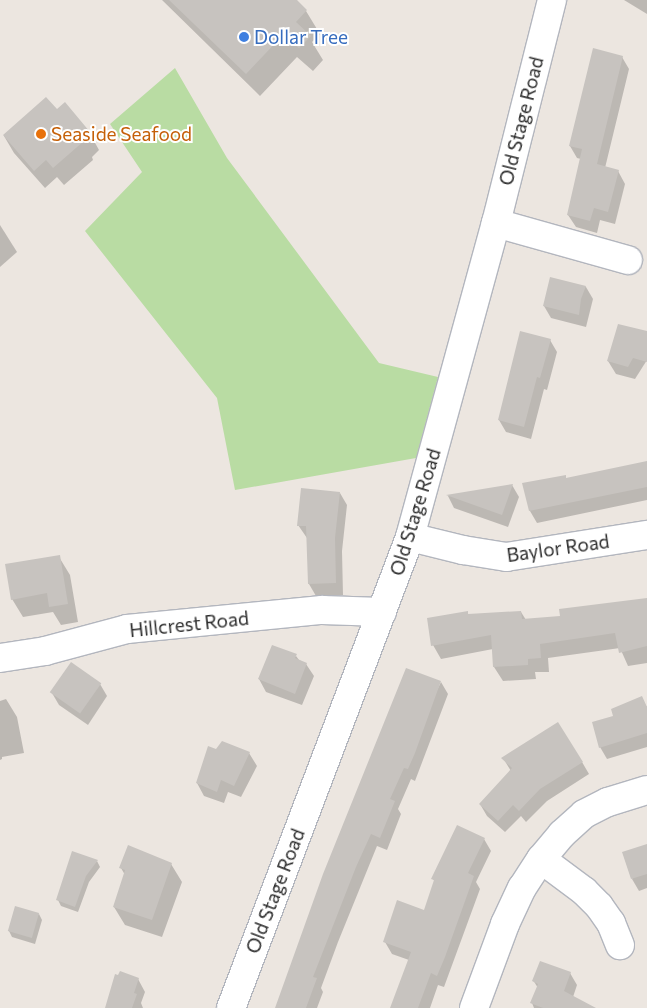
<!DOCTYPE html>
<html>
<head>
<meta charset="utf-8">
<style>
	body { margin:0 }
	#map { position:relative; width:647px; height:1008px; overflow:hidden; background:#ece6e0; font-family:Commissioner,sans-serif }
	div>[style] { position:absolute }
	.green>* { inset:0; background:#b9dca3 }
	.shadow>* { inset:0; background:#0003 }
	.building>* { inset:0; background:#c7c3bf; transform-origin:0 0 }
	.roads { filter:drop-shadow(1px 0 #b3b6be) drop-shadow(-1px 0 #b3b6be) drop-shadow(0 1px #b3b6be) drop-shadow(0 -1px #b3b6be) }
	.minor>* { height:28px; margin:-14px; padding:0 14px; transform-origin:14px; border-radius:14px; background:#fff }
	.dots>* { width:14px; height:14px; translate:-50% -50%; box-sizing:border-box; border:2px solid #fff; border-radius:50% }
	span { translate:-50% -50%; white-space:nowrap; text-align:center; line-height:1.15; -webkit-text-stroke:4px #fff; paint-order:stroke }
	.shop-label { font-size:19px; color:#366cbe }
	.left { translate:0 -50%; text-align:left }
	.street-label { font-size:19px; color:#2c2c2c }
	.food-label { font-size:19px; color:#c56008 }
</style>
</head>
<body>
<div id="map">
	<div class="green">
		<div style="clip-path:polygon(175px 68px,227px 158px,379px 363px,438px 377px,416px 458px,235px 490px,217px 398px,85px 231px,142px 172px,110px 124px)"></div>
	</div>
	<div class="shadow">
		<div style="clip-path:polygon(162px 0,295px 0,306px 11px,320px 34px,312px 42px,323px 60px,313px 71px,297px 57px,260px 96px)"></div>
		<div style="clip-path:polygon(624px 0,647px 0,647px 14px)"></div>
		<div style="clip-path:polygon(622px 57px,629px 69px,605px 168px,618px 171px,625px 184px,615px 224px,600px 220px,597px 233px,576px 227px,568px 215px,581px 159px,577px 158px,570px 146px)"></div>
		<div style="clip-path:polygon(89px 132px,99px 150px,92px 157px,93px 160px,64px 185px,57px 177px,45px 188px,14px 153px,4px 136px)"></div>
		<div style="clip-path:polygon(0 225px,17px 252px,0 267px)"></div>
		<div style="clip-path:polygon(551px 279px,586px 287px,593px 299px,586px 327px,551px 318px,544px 306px)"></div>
		<div style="clip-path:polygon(647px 333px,647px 360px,635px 379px,616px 374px,608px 361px)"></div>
		<div style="clip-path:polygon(550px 340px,557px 352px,547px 390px,544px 389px,531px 439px,506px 432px,499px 420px)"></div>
		<div style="clip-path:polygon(647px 462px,647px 500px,537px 523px,530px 511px,523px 484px,566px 479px)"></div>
		<div style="clip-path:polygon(512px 485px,519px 497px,508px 527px,454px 508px,448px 496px)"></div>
		<div style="clip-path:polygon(340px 493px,347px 505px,342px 551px,343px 595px,316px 596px,309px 584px,307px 538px,298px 525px)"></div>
		<div style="clip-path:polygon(59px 557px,70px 575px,78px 622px,61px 625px,53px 612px,23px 617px,12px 599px)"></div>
		<div style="clip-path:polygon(647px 599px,647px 663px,628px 666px,620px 648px,548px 658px,549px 672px,535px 672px,536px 679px,503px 681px,494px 667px,493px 649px,441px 659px,433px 645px,467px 612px,469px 615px,521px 612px,526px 620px,561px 617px)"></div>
		<div style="clip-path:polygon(296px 656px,299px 660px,306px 664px,314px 676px,302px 705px,266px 692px,259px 679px)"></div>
		<div style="clip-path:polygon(441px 682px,448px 694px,415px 781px,411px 779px,398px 809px,401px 814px,387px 850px,377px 846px,338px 942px,321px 988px,323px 992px,317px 1008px,279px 1008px)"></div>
		<div style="clip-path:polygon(100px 684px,107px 696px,88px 725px,59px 705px,52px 693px)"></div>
		<div style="clip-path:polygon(6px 699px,17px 717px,24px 753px,2px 757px,2px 759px,0 760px,0 701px)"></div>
		<div style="clip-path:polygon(647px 706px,647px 747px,607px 759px,600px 747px)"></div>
		<div style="clip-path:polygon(217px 751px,249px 753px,257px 766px,241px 797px,228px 792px,224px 803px,204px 796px,197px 783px)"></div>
		<div style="clip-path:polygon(503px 758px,582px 762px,589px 774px,547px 801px,526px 822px,521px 816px,505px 832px,487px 816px,480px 804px,511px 771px)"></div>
		<div style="clip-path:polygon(484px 839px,491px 851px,476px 882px,480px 889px,444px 987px,438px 985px,430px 1008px,391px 1008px,409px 960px,392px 954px,385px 942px,425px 911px,435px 882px,433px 879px)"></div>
		<div style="clip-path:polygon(647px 845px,647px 888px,639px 891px,632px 879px)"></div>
		<div style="clip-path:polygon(97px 861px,100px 867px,89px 882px,78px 912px,61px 906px,58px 900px)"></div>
		<div style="clip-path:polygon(171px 864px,182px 882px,162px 937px,125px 925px,114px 907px,125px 875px,121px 868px)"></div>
		<div style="clip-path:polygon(39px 914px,42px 920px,35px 944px,12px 937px,9px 931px)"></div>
		<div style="clip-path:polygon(570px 973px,577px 985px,573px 997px,594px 1008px,534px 1008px,532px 1003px,538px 988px,533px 980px)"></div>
		<div style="clip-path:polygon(138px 979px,145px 992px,141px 1003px,143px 1008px,107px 1008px)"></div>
	</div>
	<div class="building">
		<div style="clip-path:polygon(169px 0,297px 0,307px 10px,296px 22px,311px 36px,299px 48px,283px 35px,246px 74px)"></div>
		<div style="clip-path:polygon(593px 48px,623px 56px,597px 164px,619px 170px,608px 212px,594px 208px,590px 221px,567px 215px,582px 149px,569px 146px)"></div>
		<div style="clip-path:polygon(46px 97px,57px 109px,65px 102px,90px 132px,82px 139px,84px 141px,53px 168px,46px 160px,34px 171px,3px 135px)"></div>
		<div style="clip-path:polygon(550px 277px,586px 286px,581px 299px,579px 315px,543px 306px)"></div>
		<div style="clip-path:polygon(618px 324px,647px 331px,647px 362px,633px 358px,628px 367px,607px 361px)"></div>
		<div style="clip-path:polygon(520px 331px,551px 339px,540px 378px,537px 377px,524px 427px,498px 420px)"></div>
		<div style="clip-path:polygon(647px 461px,647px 487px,529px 511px,522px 483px,566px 475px,566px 478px)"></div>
		<div style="clip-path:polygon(513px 484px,502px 515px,446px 495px)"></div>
		<div style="clip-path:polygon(301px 488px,340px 492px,335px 538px,336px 583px,308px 584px,306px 526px,297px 526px)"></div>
		<div style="clip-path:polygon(60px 555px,68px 604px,49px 607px,47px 593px,11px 600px,5px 564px)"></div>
		<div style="clip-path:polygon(647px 598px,647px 646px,619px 653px,615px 633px,540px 644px,541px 658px,528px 659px,528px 665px,493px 667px,491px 635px,431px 646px,427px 618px,468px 611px,468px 614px,521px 611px,522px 619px,560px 616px,559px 609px)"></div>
		<div style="clip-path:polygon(272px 645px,297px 654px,295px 658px,307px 663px,295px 694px,258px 679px)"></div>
		<div style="left:71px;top:662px;width:37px;height:37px;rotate:35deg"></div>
		<div style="clip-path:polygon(406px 668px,441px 681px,415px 753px,408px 769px,404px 768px,390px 799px,395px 801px,380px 838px,371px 834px,356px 867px,313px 977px,317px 978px,306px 1008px,275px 1008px,323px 874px)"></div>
		<div style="clip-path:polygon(642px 696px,647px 707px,647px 733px,599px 748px,592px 722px,613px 716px,611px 709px)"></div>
		<div style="clip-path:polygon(558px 722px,583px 762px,540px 789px,519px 811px,513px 805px,498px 821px,479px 804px,512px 768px,501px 758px)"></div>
		<div style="clip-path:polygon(222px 741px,250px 752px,234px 786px,221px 780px,217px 792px,196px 783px,208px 746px,216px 749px)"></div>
		<div style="clip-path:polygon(457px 825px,485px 838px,468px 873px,474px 876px,445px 957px,437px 976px,431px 973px,418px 1008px,390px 1008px,411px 952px,383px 942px,397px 900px,424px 910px,434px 880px,431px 879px)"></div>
		<div style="clip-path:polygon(647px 844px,647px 874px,631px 879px,622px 852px)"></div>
		<div style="clip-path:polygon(128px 845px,172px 863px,152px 920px,113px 907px,125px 870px,119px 868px)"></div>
		<div style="clip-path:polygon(72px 851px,98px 860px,86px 876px,75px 907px,56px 900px)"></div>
		<div style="left:15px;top:906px;width:25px;height:26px;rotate:16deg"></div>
		<div style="clip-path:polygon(540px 961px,571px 972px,564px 991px,596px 1008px,543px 1008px,530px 1003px,538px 984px,532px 981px)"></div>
		<div style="clip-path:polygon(120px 971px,139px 978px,134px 993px,137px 994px,132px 1008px,105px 1008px,115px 974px,118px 975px)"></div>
	</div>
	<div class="roads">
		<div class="minor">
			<div style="left:496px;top:223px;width:137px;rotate:15.7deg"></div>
			<div style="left:410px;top:537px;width:55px;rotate:13.8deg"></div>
			<div style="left:463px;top:550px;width:44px;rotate:9.2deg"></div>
			<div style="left:506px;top:557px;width:143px;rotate:-8.9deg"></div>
			<div style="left:0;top:658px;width:46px;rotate:-8.8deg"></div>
			<div style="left:45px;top:651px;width:85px;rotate:-15deg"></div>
			<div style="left:127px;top:629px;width:196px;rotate:-5.6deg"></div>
			<div style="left:322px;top:610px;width:60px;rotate:1.9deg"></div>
			<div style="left:541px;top:859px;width:54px;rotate:36.7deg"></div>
			<div style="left:584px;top:891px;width:21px;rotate:45deg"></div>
			<div style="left:599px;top:906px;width:21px;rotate:55deg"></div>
			<div style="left:611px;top:923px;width:24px;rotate:68deg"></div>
			<div style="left:231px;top:1008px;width:504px;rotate:-69.19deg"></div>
			<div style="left:410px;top:537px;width:326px;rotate:-74.7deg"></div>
			<div style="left:496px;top:223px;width:230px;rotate:-75.9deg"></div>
			<div style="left:474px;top:1008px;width:90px;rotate:-69.7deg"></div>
			<div style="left:505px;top:924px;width:40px;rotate:-65deg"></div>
			<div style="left:522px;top:888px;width:35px;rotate:-57deg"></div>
			<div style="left:541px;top:859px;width:33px;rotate:-50deg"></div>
			<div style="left:562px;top:834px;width:30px;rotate:-42deg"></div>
			<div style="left:584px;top:814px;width:27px;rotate:-27deg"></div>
			<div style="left:608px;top:802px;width:41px;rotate:-17.1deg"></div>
		</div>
	</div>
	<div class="dots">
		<div style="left:244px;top:37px;background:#3f7fe0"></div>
		<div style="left:41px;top:134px;background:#e8710a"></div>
	</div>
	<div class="shop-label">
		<span class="left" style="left:254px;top:37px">Dollar Tree</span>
	</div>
	<div class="street-label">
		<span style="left:521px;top:121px;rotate:-76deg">Old Stage Road</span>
		<span style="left:415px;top:512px;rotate:-73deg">Old Stage Road</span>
		<span style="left:558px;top:548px;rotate:-8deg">Baylor Road</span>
		<span style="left:189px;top:624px;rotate:-6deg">Hillcrest Road</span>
		<span style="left:275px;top:891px;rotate:-69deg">Old Stage Road</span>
	</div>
	<div class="food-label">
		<span class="left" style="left:51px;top:134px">Seaside Seafood</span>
	</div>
</div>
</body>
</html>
